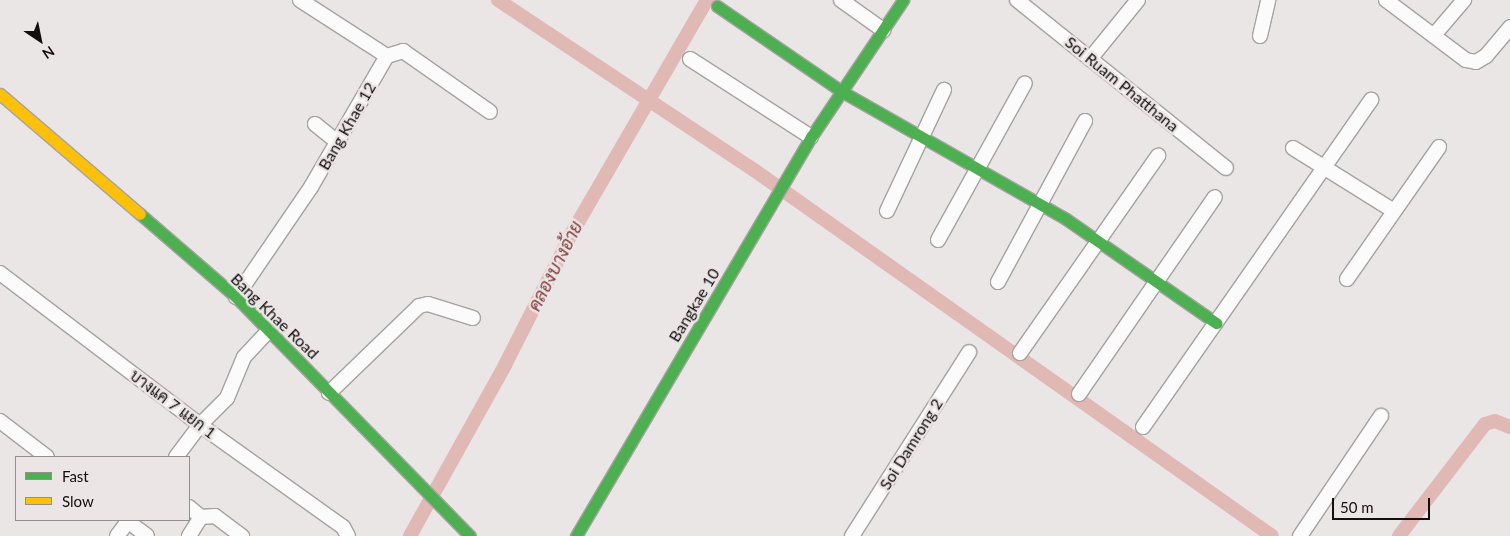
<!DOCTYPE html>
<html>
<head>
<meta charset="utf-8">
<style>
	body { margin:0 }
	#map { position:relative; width:1510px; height:536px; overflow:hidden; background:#ebe6e6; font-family:Lato,Sarabun,sans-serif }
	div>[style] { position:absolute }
	.canal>* { height:14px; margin:-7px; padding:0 7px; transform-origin:7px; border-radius:7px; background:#e0b8b4 }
	.roads { filter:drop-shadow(1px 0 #a5a2a1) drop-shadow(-1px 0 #a5a2a1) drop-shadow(0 1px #a5a2a1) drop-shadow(0 -1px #a5a2a1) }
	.street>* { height:14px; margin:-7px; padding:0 7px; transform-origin:7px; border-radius:7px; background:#fcfbfb }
	.fast>* { height:11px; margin:-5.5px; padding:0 5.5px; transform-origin:5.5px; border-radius:5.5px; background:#4caf50 }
	.slow>* { height:11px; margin:-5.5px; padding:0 5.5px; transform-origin:5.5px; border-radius:5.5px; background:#ffc107 }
	span { translate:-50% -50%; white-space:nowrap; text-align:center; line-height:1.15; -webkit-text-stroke:5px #ece5e5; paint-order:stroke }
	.street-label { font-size:16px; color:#110f0f }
	.water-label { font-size:18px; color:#803a37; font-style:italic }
	.legend { position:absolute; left:15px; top:456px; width:175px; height:65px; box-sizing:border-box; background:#ece5e5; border:1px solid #948f8f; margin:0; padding:6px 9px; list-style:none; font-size:15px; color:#110f0f }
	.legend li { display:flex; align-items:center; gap:10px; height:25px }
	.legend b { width:25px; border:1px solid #948f8f }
	.north { position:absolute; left:15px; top:15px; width:50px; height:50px; -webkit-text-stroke:4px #ece5e5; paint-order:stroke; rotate:146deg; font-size:14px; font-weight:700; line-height:20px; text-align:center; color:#110f0f }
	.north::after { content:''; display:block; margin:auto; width:18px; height:22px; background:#110f0f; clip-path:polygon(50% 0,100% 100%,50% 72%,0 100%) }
	.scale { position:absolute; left:1332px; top:498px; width:98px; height:22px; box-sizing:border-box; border:2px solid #110f0f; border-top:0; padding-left:6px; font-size:15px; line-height:18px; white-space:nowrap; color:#110f0f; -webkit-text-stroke:4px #ece5e5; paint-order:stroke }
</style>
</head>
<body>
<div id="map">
	<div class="canal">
		<div style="left:498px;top:0;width:307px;rotate:33.6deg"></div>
		<div style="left:754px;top:170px;width:634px;rotate:35.24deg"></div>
		<div style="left:410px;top:536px;width:196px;rotate:-60.9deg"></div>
		<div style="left:505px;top:365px;width:150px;rotate:-63.1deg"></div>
		<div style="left:573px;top:231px;width:267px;rotate:-59.9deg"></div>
		<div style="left:1399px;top:536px;width:141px;rotate:-52.5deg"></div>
		<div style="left:1485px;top:424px;width:10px;rotate:-17deg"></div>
		<div style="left:1495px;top:421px;width:16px;rotate:22deg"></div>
	</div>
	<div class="roads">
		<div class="street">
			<div style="left:300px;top:0;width:103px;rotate:32.8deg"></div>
			<div style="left:841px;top:0;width:52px;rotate:35.5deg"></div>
			<div style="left:1017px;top:0;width:268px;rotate:38.8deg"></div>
			<div style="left:1386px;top:0;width:100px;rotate:36.9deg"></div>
			<div style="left:1466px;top:60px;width:10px;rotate:11deg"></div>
			<div style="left:1476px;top:62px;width:12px;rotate:-31deg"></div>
			<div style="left:1486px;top:56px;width:38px;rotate:-50deg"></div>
			<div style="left:1435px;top:34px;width:45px;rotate:-49.5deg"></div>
			<div style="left:1260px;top:36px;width:37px;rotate:-77deg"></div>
			<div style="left:690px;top:59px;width:144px;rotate:32.8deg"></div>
			<div style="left:1090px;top:59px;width:76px;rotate:-50.9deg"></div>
			<div style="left:315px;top:124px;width:28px;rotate:39deg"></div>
			<div style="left:1293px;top:148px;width:119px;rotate:32deg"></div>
			<div style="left:887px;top:211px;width:134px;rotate:-64.8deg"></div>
			<div style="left:938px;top:240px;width:179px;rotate:-61deg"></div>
			<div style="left:0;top:273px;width:251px;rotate:37.2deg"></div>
			<div style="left:200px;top:425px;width:176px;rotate:35.5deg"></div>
			<div style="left:343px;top:527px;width:10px;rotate:61deg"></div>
			<div style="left:1347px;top:279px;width:161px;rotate:-55.1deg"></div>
			<div style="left:998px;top:282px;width:183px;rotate:-61.6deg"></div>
			<div style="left:236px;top:297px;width:133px;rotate:-55.7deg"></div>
			<div style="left:311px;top:187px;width:151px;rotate:-59.9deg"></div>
			<div style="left:387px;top:56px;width:17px;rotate:-17deg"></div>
			<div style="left:403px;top:51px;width:106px;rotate:35deg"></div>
			<div style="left:1020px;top:353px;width:241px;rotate:-55deg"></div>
			<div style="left:329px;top:393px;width:125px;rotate:-44deg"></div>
			<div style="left:419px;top:306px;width:9px;rotate:-13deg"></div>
			<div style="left:428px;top:304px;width:47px;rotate:17.3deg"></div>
			<div style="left:1079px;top:394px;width:239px;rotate:-55.4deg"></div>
			<div style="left:0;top:421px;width:59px;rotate:37.5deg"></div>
			<div style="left:1143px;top:427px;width:399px;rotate:-55.1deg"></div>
			<div style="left:176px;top:457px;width:40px;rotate:-53deg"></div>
			<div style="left:200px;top:425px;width:38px;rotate:-45deg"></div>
			<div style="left:227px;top:398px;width:44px;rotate:-67.5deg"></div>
			<div style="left:244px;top:357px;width:35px;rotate:-47deg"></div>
			<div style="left:189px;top:507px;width:16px;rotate:40deg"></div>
			<div style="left:201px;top:517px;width:14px;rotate:-4deg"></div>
			<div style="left:215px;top:516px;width:34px;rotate:37deg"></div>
			<div style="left:126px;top:520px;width:26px;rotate:37deg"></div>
			<div style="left:117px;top:536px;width:20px;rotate:-53deg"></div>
			<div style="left:189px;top:536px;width:22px;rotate:-58deg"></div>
			<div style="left:852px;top:536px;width:218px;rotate:-57.5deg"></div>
			<div style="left:1300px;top:536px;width:145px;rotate:-56deg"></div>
		</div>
		<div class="fast">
			<div style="left:717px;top:6px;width:150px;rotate:34.4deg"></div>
			<div style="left:841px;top:91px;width:259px;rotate:29.6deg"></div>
			<div style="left:1066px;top:219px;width:183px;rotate:34.7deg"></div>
			<div style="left:140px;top:214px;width:127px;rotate:40.8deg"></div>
			<div style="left:236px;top:297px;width:334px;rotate:45.6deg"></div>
			<div style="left:576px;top:536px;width:463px;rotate:-59.5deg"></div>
			<div style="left:811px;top:137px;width:165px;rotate:-56.1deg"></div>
		</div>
		<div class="slow">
			<div style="left:0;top:94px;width:184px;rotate:40.6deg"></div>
		</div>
	</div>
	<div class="street-label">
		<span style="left:1122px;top:84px;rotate:39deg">Soi Ruam Phatthana</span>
		<span style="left:347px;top:126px;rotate:-60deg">Bang Khae 12</span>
		<span style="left:694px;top:305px;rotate:-59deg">Bangkae 10</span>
		<span style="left:275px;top:316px;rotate:44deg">Bang Khae Road</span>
		<span style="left:173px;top:404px;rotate:37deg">บางแค 7 แยก 1</span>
		<span style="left:911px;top:444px;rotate:-58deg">Soi Damrong 2</span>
	</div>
	<div class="water-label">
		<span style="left:555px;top:266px;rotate:-63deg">คลองบางอ้าย</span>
	</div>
	<ul class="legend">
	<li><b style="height:6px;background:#4caf50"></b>Fast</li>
	<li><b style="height:6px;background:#ffc107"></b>Slow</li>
	</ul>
	<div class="north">N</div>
	<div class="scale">50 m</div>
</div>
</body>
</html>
